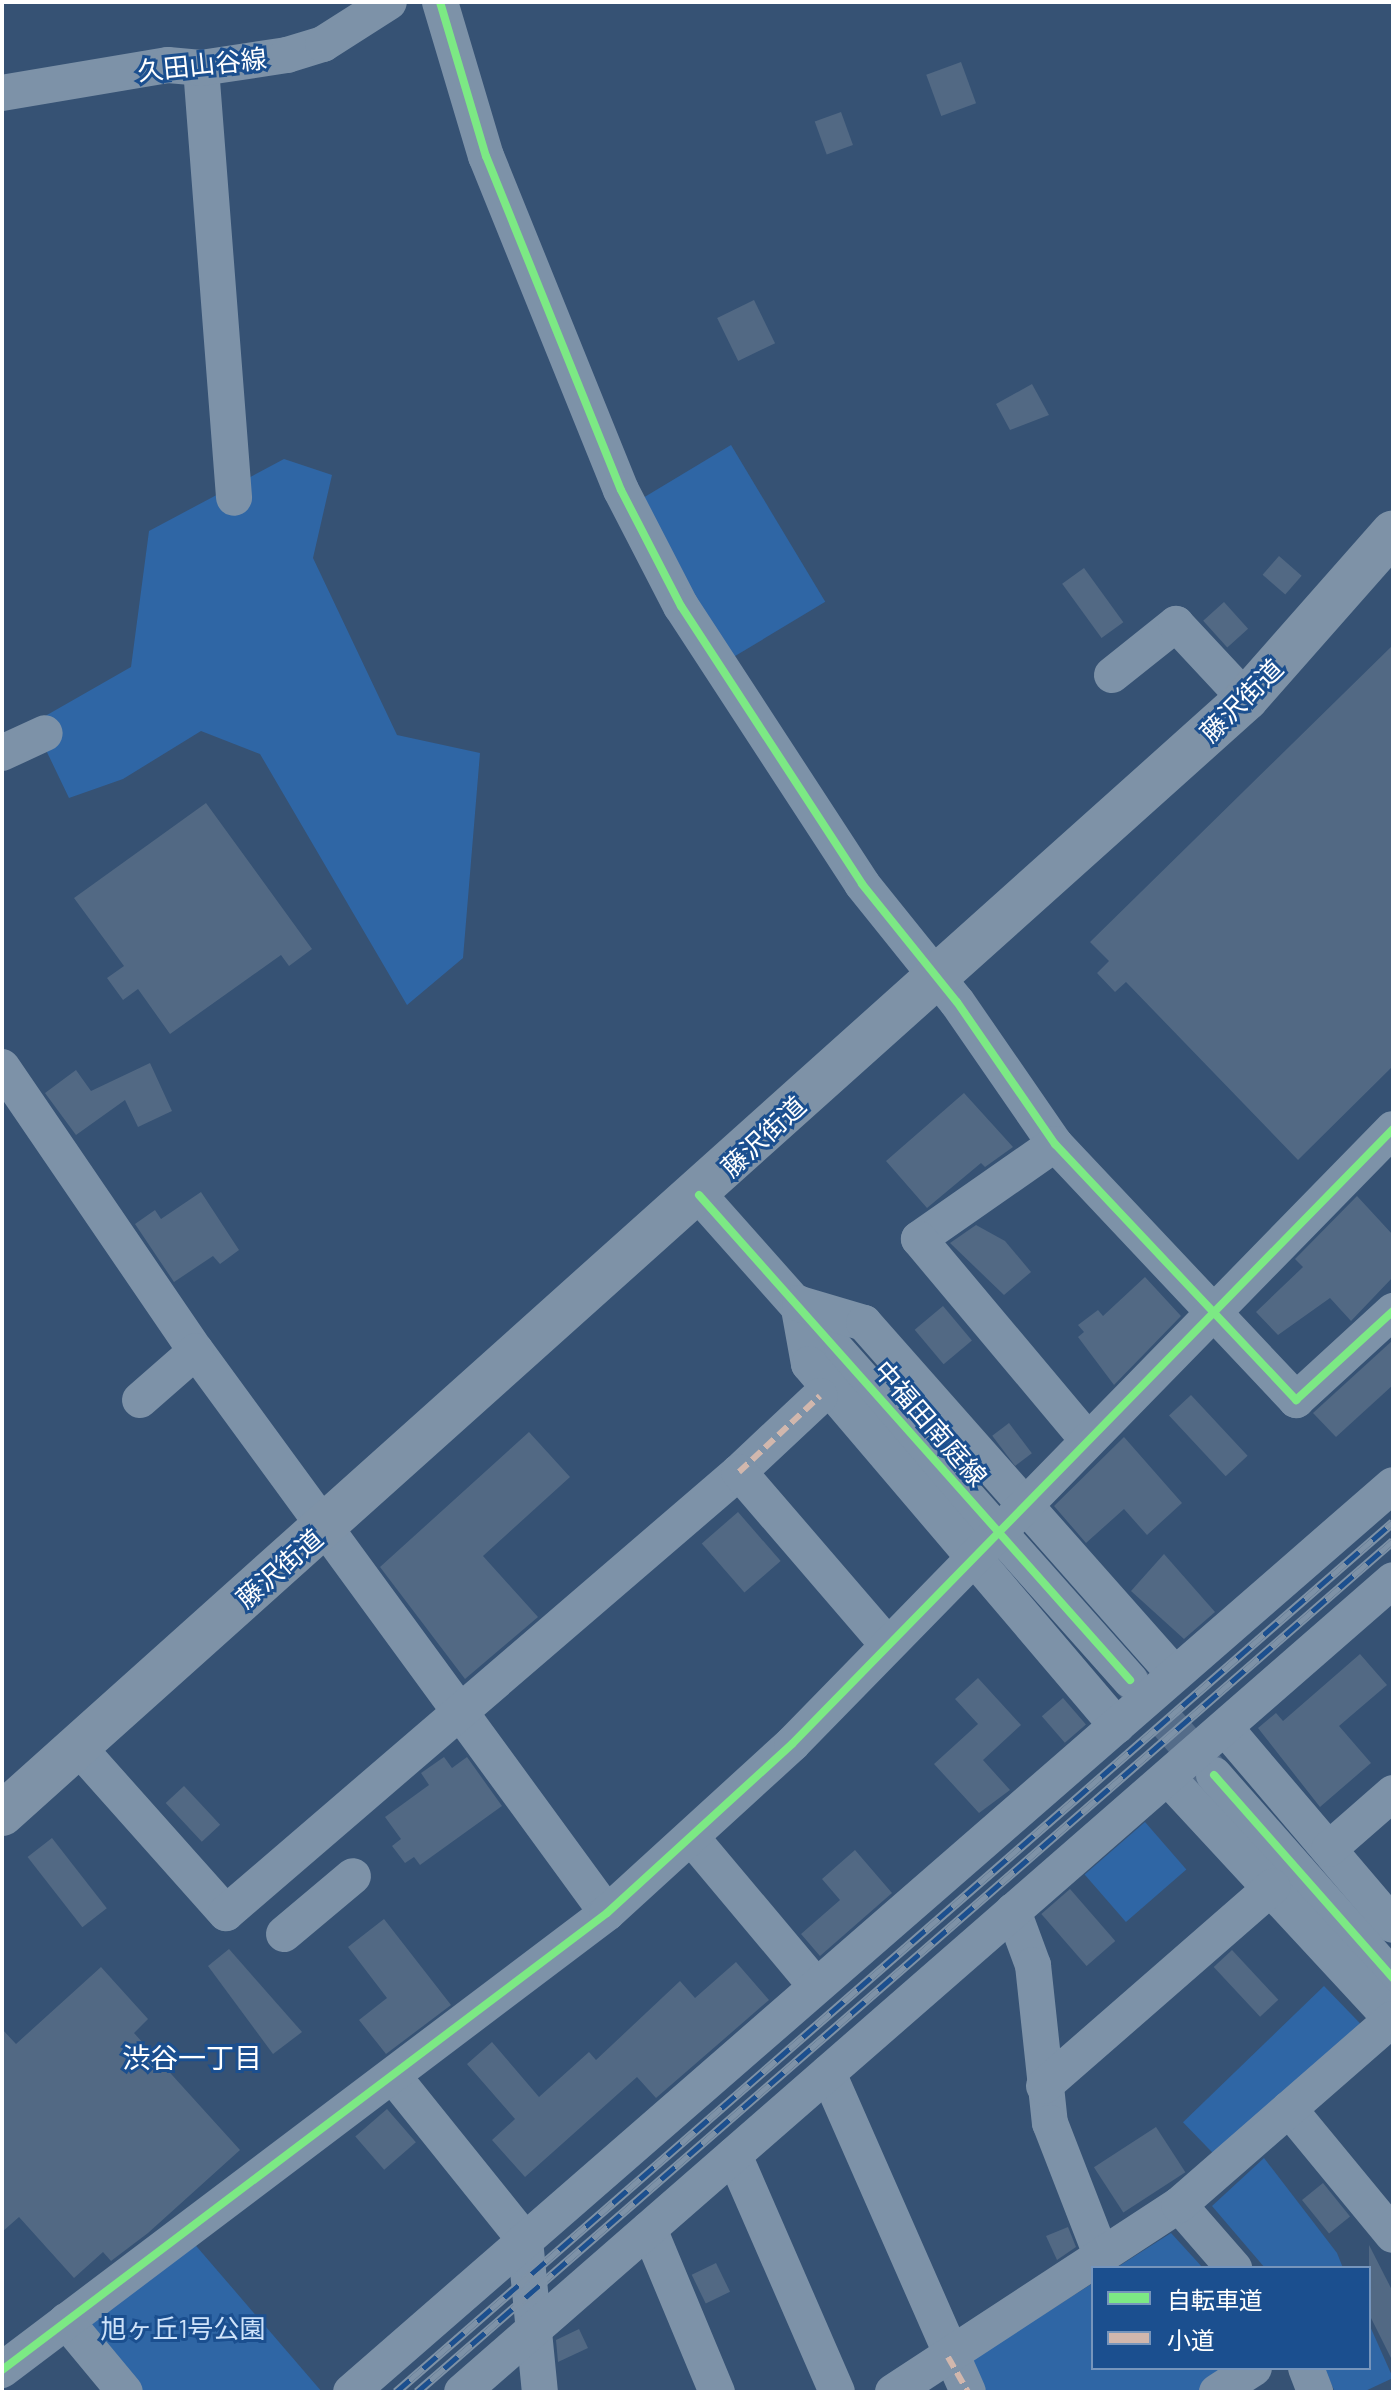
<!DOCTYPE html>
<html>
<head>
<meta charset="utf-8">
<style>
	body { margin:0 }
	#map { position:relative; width:1395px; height:2394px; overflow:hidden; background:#365274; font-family:Barlow,"Noto Sans JP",sans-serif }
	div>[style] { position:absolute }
	.green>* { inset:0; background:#2f66a5; transform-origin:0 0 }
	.building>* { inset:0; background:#526984; transform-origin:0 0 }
	.minor-tunnel>* { height:36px; margin-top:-18px; transform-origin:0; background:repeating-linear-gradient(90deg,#546c89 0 36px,transparent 0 54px) }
	.minor>* { height:36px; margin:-18px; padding:0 18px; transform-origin:18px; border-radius:18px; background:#7d92a8 }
	.highway>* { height:44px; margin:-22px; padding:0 22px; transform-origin:22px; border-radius:22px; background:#7e92a7 }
	.rail>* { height:9px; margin-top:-4.5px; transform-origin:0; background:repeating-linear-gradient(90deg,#1b4f8f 0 18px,#7e92a7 0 36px); box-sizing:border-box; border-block:2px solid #7e92a7 }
	.quiet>* { height:6px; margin-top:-3px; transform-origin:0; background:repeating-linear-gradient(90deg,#d1b7ad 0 12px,transparent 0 18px) }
	.cycleway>* { height:8px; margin:-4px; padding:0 4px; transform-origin:4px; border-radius:4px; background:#7ce984 }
	span { translate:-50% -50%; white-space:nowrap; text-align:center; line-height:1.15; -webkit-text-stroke:6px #1b4f8f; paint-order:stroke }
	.street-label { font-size:26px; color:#fff }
	.park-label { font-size:26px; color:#cfe3fa }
	.neighbourhood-label { font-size:28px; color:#fff }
	.frame { position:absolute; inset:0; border:4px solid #fff; pointer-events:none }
	.legend { position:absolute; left:1091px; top:2266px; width:280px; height:104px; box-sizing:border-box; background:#1b4f8f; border:2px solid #7695bc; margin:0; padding:10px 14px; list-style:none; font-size:24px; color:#fff }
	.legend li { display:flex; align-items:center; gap:16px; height:40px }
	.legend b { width:40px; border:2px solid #7695bc }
</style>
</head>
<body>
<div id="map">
	<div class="green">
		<div style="left:731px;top:445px;width:183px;height:111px;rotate:59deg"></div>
		<div style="clip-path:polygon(284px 459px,332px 475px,313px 558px,397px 735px,480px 753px,463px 958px,407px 1005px,260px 754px,201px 731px,123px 779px,69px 798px,33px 723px,131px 667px,149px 531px)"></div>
		<div style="left:1145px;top:1822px;width:63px;height:80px;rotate:49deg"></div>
		<div style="left:1324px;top:1986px;width:58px;height:196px;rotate:46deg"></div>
		<div style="clip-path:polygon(1264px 2158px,1337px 2253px,1343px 2268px,1265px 2268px,1212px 2206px)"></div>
		<div style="clip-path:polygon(1171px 2233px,1203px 2268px,1116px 2268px)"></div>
		<div style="clip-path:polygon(191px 2240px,322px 2392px,136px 2392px,87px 2320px)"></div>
		<div style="clip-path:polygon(1093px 2283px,1093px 2368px,1234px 2368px,1198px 2392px,983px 2392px,965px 2364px)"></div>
		<div style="clip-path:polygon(1369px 2324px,1393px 2378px,1363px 2392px,1335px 2392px,1324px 2368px,1369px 2368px)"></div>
	</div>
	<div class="building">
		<div style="left:961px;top:62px;width:44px;height:37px;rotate:70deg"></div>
		<div style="left:841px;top:112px;width:35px;height:28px;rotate:70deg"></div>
		<div style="left:754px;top:300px;width:48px;height:41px;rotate:64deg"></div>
		<div style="clip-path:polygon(1032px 384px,1049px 415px,1010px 430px,996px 404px)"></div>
		<div style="left:1279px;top:556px;width:30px;height:25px;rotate:41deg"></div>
		<div style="left:1084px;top:568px;width:67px;height:27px;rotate:54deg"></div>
		<div style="left:1224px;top:602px;width:36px;height:28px;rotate:48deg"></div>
		<div style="clip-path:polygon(1393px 645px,1393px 1066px,1298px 1160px,1126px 982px,1115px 992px,1097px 973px,1109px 961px,1090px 942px)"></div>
		<div style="clip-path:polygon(206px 803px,312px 949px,289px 966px,281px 955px,170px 1034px,138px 989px,123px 1000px,107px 978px,124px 966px,74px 898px)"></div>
		<div style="clip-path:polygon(150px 1063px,172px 1111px,138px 1127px,125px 1100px,76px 1135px,45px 1093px,76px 1070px,91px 1091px)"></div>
		<div style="clip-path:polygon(964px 1093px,1013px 1147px,985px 1167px,981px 1163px,927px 1208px,886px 1161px)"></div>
		<div style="clip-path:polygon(201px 1192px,239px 1250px,220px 1264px,213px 1256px,174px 1282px,135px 1224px,155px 1210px,161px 1219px)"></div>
		<div style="clip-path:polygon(1357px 1196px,1393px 1235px,1393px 1277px,1351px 1321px,1330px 1298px,1278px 1335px,1256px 1312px,1303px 1267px,1295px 1259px)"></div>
		<div style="clip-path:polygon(976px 1225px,1005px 1241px,1031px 1272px,1004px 1295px,950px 1243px)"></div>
		<div style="clip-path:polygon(1145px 1277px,1181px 1316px,1114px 1385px,1078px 1337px,1084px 1332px,1078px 1325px,1098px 1310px,1103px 1316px)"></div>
		<div style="left:943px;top:1306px;width:45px;height:37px;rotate:50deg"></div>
		<div style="clip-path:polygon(1393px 1340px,1393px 1385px,1336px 1437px,1313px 1413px)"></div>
		<div style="left:1191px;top:1395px;width:83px;height:30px;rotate:47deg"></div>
		<div style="left:1009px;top:1423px;width:38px;height:21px;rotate:53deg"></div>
		<div style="clip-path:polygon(529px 1432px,570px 1477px,483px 1556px,538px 1617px,465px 1679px,380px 1567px)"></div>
		<div style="clip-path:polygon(1124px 1437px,1182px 1503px,1147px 1535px,1124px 1509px,1086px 1543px,1054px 1506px)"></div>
		<div style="left:738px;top:1512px;width:65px;height:48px;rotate:49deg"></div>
		<div style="clip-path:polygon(1164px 1554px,1215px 1612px,1184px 1639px,1131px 1591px)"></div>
		<div style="clip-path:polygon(1360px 1654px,1387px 1685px,1339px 1726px,1371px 1763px,1320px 1807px,1258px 1728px,1276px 1713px,1283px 1721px)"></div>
		<div style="clip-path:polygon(978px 1678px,1021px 1725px,983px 1760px,1010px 1790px,979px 1813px,934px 1764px,978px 1724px,955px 1699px)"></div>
		<div style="left:1063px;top:1698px;width:35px;height:28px;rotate:49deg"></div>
		<div style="clip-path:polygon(444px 1757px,452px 1768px,467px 1757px,502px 1806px,420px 1865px,414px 1857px,405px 1863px,392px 1846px,401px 1839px,385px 1817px,429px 1785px,421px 1773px)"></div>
		<div style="left:184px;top:1786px;width:53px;height:25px;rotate:47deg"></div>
		<div style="left:52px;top:1838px;width:89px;height:31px;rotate:52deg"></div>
		<div style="clip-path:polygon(855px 1850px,892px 1893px,820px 1956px,801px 1934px,840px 1900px,822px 1879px)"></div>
		<div style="left:1070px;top:1889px;width:69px;height:38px;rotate:49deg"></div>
		<div style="clip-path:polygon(384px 1919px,451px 2005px,386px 2054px,359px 2020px,387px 1998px,348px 1947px)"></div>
		<div style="clip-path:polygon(229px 1949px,302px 2032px,273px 2054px,208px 1966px)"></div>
		<div style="left:1232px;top:1950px;width:68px;height:25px;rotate:47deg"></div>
		<div style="clip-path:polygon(736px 1962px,769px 2000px,656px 2098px,637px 2077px,525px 2177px,492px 2140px,515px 2119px,467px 2064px,492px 2042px,539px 2097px,589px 2052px,596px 2060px,680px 1981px,695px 1998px)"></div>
		<div style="clip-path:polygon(101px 1967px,148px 2019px,134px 2033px,240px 2150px,148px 2233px,111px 2261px,103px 2252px,74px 2278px,19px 2217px,2px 2232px,2px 2029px,16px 2044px)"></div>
		<div style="left:387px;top:2109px;width:44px;height:42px;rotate:49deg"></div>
		<div style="left:1156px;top:2127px;width:54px;height:74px;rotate:57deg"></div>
		<div style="left:1323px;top:2183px;width:43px;height:27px;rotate:51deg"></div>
		<div style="clip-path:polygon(1068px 2227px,1076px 2247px,1057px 2260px,1046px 2236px)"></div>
		<div style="clip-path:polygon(1369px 2245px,1393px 2292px,1393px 2362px,1369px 2314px)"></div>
		<div style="left:716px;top:2263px;width:32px;height:27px;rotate:64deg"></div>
		<div style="clip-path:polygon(579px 2329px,588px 2348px,558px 2362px,556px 2340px)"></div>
	</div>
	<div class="minor-tunnel">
		<div style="left:1130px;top:1680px;width:126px;rotate:48.9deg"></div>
	</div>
	<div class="minor">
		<div style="left:440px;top:2px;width:161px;rotate:73.4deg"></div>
		<div style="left:486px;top:156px;width:360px;rotate:68deg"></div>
		<div style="left:621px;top:490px;width:131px;rotate:62.7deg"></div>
		<div style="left:681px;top:606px;width:332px;rotate:56.9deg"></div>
		<div style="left:862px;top:884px;width:151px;rotate:51.2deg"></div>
		<div style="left:957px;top:1002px;width:173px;rotate:55.4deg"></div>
		<div style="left:1055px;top:1144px;width:352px;rotate:46.7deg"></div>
		<div style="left:1296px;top:1400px;width:132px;rotate:-42.5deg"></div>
		<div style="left:201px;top:68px;width:431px;rotate:85.6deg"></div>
		<div style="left:2px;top:93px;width:168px;rotate:-9.6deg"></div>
		<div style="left:168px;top:65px;width:33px;rotate:5deg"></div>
		<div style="left:201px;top:68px;width:87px;rotate:-8.6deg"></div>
		<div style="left:287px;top:55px;width:38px;rotate:-17deg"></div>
		<div style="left:323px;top:44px;width:78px;rotate:-32.5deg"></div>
		<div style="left:1112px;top:675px;width:82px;rotate:-38.6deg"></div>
		<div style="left:1176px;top:624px;width:103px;rotate:47deg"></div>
		<div style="left:2px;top:753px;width:47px;rotate:-24.9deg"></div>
		<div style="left:2px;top:1067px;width:344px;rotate:55.7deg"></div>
		<div style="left:196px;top:1351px;width:696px;rotate:53.82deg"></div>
		<div style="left:1055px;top:1144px;width:166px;rotate:145.1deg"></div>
		<div style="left:919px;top:1239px;width:258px;rotate:50deg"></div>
		<div style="left:699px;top:1195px;width:649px;rotate:48.37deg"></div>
		<div style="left:798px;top:1303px;width:62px;rotate:79.8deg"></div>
		<div style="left:809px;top:1364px;width:475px;rotate:49.6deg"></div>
		<div style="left:800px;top:1304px;width:67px;rotate:16.5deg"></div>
		<div style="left:864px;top:1323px;width:468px;rotate:48.5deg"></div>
		<div style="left:140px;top:1400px;width:74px;rotate:-41.2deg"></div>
		<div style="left:739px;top:1472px;width:111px;rotate:-43.2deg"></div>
		<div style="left:1226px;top:1729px;width:257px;rotate:49.6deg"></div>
		<div style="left:77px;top:1746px;width:224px;rotate:48.3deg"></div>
		<div style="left:226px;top:1913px;width:676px;rotate:-40.68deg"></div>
		<div style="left:739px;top:1472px;width:227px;rotate:49.3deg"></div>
		<div style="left:1214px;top:1775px;width:271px;rotate:48.6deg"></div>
		<div style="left:1169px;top:1779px;width:330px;rotate:47.2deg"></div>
		<div style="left:691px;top:1837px;width:193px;rotate:50deg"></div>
		<div style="left:1329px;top:1849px;width:85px;rotate:-41.2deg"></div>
		<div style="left:1013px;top:1911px;width:58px;rotate:69.7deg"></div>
		<div style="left:1033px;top:1965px;width:159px;rotate:83.9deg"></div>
		<div style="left:1050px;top:2123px;width:144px;rotate:68.8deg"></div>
		<div style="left:284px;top:1934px;width:90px;rotate:-40deg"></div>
		<div style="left:828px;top:2073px;width:348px;rotate:66.3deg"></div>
		<div style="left:393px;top:2076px;width:211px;rotate:51.2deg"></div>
		<div style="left:525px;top:2240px;width:153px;rotate:84.4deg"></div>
		<div style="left:1044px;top:2086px;width:303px;rotate:-41.1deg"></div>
		<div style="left:1289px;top:2109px;width:163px;rotate:50.5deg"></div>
		<div style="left:734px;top:2155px;width:258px;rotate:66.5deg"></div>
		<div style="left:1179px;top:2205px;width:84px;rotate:48.9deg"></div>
		<div style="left:649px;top:2229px;width:177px;rotate:67.4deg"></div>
		<div style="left:66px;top:2321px;width:92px;rotate:50.3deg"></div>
		<div style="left:1306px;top:2368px;width:26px;rotate:69deg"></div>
		<div style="left:2px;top:2370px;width:758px;rotate:-37.07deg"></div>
		<div style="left:607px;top:1913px;width:251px;rotate:-42.4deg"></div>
		<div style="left:792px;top:1744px;width:860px;rotate:-45.66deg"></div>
		<div style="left:351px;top:2392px;width:1381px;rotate:-41.04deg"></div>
		<div style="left:462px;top:2392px;width:1235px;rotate:-41.09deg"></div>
		<div style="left:893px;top:2392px;width:342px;rotate:-33.2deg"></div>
		<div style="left:1179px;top:2205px;width:283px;rotate:-41.1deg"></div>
		<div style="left:1217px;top:2392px;width:44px;rotate:-33deg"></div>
	</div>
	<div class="highway">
		<div style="left:2px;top:1814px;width:1671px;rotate:-41.87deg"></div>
		<div style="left:1246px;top:699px;width:222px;rotate:-48.6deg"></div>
	</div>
	<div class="rail">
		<div style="left:396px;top:2392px;width:1323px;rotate:-41.11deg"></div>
		<div style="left:417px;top:2392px;width:1295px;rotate:-41.09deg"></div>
	</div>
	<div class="quiet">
		<div style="left:739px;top:1472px;width:111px;rotate:-43.2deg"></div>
		<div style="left:948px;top:2357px;width:40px;rotate:60.3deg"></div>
	</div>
	<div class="cycleway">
		<div style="left:440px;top:2px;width:161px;rotate:73.4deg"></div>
		<div style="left:486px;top:156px;width:360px;rotate:68deg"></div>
		<div style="left:621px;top:490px;width:131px;rotate:62.7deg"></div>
		<div style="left:681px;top:606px;width:332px;rotate:56.9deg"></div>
		<div style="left:862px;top:884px;width:151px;rotate:51.2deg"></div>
		<div style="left:957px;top:1002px;width:173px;rotate:55.4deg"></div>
		<div style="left:1055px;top:1144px;width:352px;rotate:46.7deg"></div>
		<div style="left:1296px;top:1400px;width:132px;rotate:-42.5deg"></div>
		<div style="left:699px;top:1195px;width:649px;rotate:48.37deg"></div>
		<div style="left:1214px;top:1775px;width:271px;rotate:48.6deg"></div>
		<div style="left:2px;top:2370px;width:758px;rotate:-37.07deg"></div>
		<div style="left:607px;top:1913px;width:251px;rotate:-42.4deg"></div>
		<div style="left:792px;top:1744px;width:860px;rotate:-45.66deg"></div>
	</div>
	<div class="street-label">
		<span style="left:202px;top:64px;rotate:-6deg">久田山谷線</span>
		<span style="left:1241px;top:700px;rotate:-45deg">藤沢街道</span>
		<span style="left:763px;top:1136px;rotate:-43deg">藤沢街道</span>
		<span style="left:931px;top:1423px;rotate:49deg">中福田南庭線</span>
		<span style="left:279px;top:1568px;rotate:-41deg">藤沢街道</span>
	</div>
	<div class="park-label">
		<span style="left:183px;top:2328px">旭ヶ丘1号公園</span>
	</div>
	<div class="neighbourhood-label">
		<span style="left:192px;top:2057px">渋谷一丁目</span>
	</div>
	<div class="frame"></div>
	<ul class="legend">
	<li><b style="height:10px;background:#7ce984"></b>自転車道</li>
	<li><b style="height:10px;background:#d1b7ad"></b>小道</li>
	</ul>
</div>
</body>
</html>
